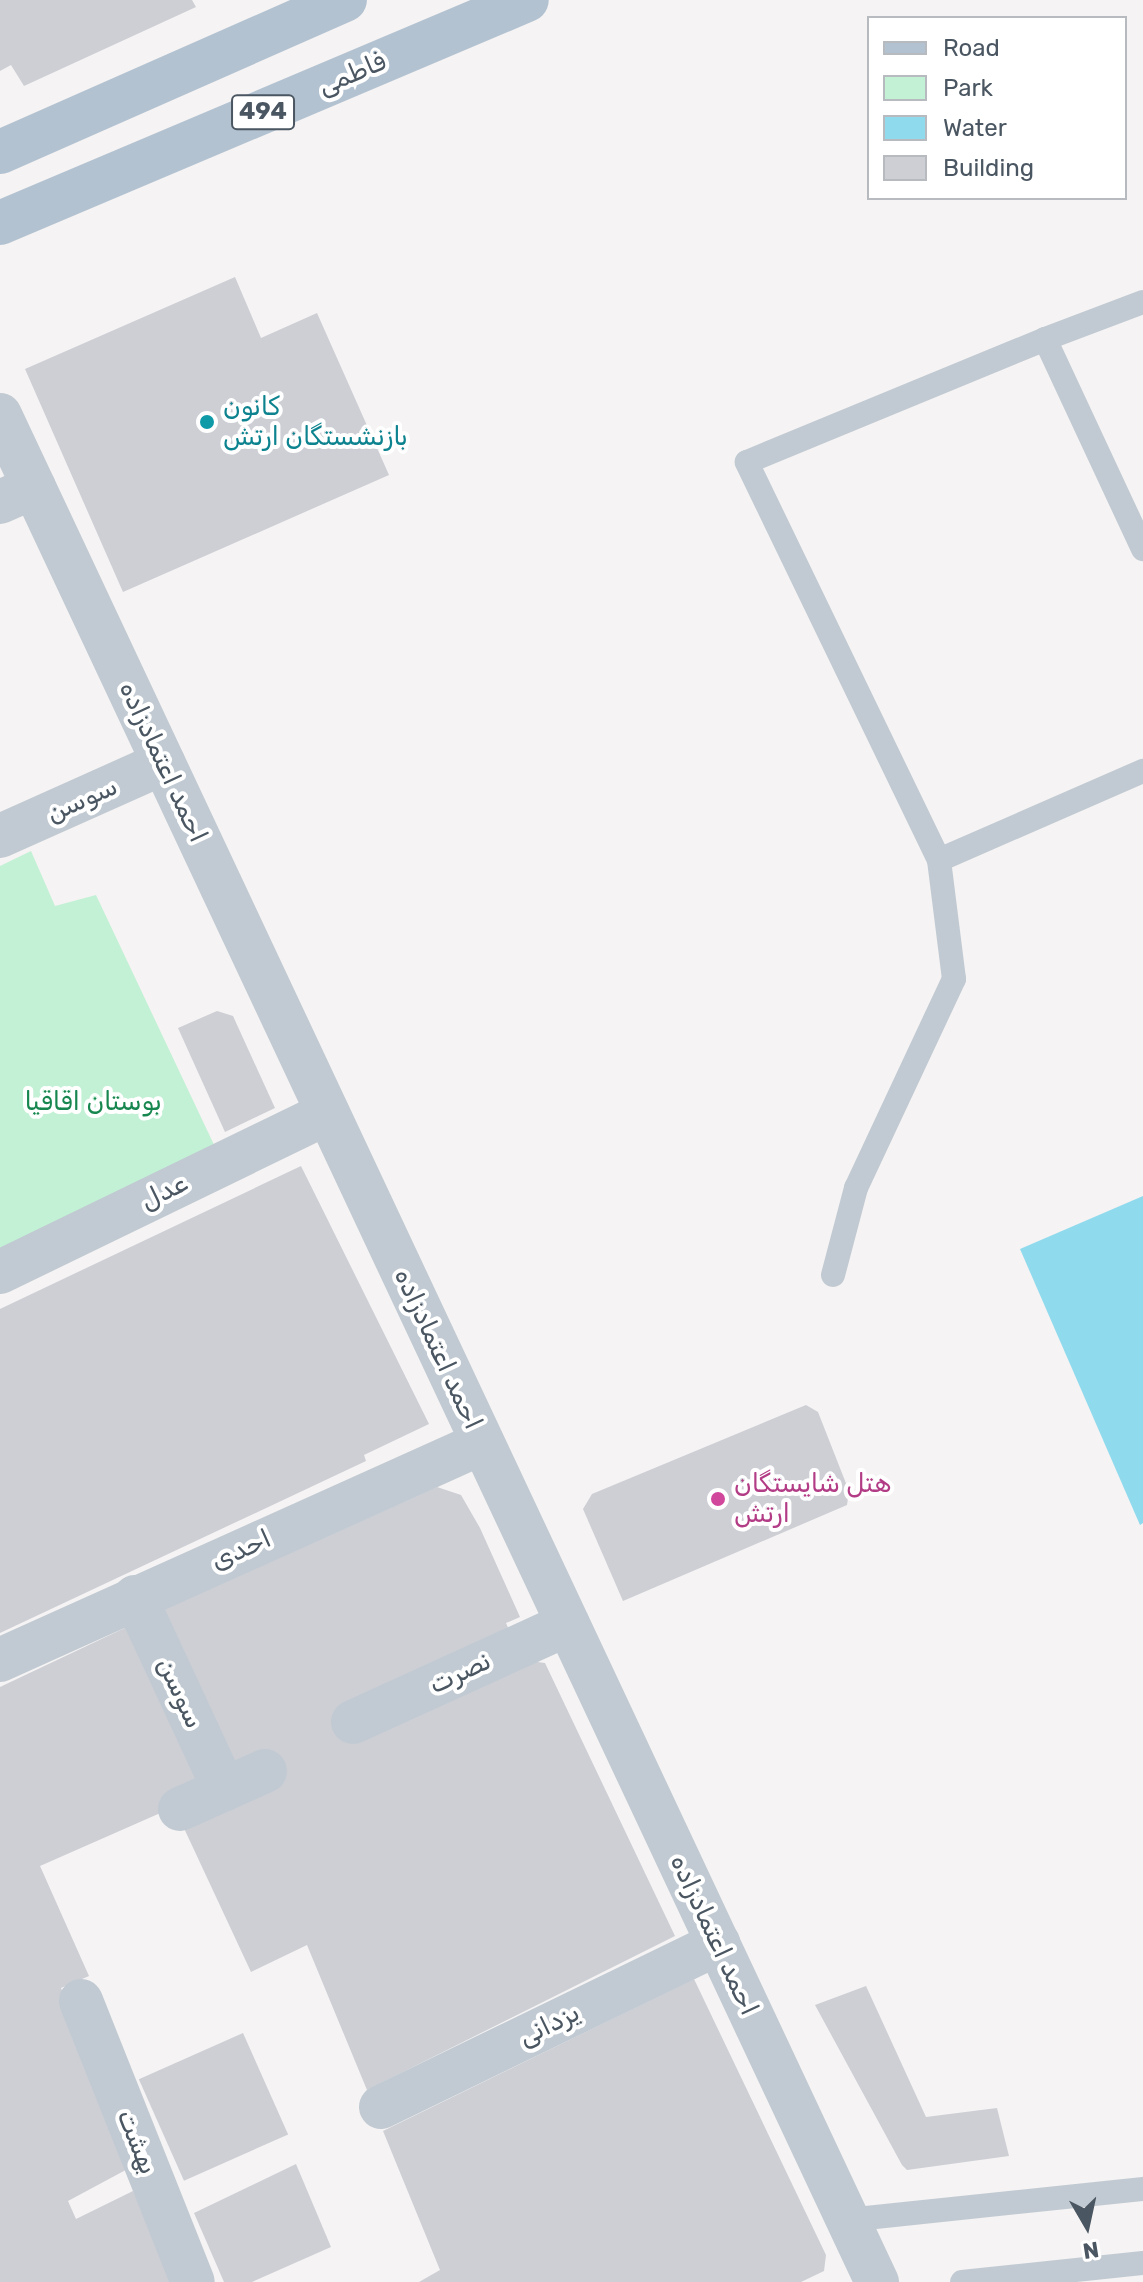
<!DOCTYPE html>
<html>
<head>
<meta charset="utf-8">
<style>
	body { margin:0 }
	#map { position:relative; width:1143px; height:2282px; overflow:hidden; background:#f5f3f3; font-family:Rubik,"Noto Naskh Arabic",sans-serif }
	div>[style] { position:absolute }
	.green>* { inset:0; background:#c3f1d5 }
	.water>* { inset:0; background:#90daee }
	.building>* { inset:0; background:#cdcfd5; transform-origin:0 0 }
	.service>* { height:24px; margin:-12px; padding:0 12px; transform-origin:12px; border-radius:12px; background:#c1cad2 }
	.minor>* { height:44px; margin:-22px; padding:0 22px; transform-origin:22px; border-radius:22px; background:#c1cad2 }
	.tertiary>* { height:44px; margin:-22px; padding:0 22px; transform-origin:22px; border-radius:22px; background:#c1cad2 }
	.primary>* { height:44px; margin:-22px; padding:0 22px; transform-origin:22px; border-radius:22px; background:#b3c2d1 }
	.dots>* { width:22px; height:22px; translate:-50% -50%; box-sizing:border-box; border:4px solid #fff; border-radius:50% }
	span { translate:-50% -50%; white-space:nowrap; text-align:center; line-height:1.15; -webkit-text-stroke:8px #fff; paint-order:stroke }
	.shield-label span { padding:2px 6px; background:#fff; border:2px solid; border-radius:6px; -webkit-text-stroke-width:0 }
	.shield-label { font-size:24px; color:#4a5661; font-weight:700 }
	.street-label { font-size:26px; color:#4a5661 }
	.culture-label { font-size:26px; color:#0d838f }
	.left { translate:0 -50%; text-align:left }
	.park-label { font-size:26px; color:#17864f }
	.hotel-label { font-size:26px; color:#b23c85 }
	.legend { position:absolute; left:867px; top:16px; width:260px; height:184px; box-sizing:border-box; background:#fff; border:2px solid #b7bbc0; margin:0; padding:10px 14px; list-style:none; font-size:24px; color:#4a5661 }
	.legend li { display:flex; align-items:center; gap:16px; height:40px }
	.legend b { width:40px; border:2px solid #b7bbc0 }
	.north { position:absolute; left:1047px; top:2186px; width:80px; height:80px; -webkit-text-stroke:6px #fff; paint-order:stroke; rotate:171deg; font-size:22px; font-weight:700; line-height:32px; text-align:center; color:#4a5661 }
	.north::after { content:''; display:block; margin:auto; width:28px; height:36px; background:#4a5661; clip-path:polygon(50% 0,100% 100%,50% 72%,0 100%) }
</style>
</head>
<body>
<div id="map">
	<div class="green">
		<div style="clip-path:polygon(31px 851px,55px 906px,96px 895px,216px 1149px,0 1249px,0 866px)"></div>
	</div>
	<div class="water">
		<div style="clip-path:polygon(1143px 1196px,1143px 1523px,1140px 1525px,1020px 1249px)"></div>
	</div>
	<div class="building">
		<div style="clip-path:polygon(0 0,192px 0,196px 7px,24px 86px,11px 65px,0 71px)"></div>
		<div style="clip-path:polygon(235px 277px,261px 338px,317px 313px,389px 475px,123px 592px,25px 369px)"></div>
		<div style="clip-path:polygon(217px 1011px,233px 1016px,275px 1108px,225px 1132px,178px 1028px)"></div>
		<div style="clip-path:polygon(301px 1166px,429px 1424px,364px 1455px,366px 1461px,0 1633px,0 1309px)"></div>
		<div style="clip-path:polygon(806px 1405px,818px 1412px,849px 1491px,847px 1505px,623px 1601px,583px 1509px,592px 1494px)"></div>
		<div style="clip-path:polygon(437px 1487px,461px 1495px,480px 1528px,520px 1617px,506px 1623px,509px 1630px,530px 1661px,545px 1663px,675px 1936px,367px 2090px,307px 1945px,251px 1972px,182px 1824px,230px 1769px,158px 1612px)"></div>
		<div style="clip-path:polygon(131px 1625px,204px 1780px,174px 1807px,40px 1866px,89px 1976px,61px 1988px,135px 2165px,68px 2201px,76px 2219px,133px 2191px,176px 2282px,0 2282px,0 1687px)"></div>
		<div style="clip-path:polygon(694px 1979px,826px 2255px,824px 2271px,801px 2282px,419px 2282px,440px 2270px,383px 2131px)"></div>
		<div style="clip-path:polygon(866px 1986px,926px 2117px,997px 2108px,1009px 2156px,907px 2170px,902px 2165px,815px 2005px)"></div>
		<div style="left:243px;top:2033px;width:111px;height:114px;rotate:66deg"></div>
		<div style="clip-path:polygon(296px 2164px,331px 2247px,252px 2282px,224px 2282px,194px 2213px)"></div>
	</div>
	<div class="service">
		<div style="left:1143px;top:302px;width:105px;rotate:159.3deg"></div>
		<div style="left:1045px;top:339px;width:232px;rotate:65deg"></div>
		<div style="left:939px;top:860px;width:442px;rotate:-115.8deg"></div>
		<div style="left:747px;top:462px;width:322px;rotate:-22.4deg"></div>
		<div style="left:833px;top:1275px;width:90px;rotate:-75.2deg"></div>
		<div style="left:856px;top:1188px;width:231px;rotate:-64.9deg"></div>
		<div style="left:954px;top:979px;width:120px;rotate:-97.2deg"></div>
		<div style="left:939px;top:860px;width:223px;rotate:-23.6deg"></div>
		<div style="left:847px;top:2220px;width:298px;rotate:-6deg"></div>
		<div style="left:962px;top:2282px;width:182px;rotate:-6deg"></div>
	</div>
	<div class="minor">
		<div style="left:0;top:502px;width:37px;rotate:-24deg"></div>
		<div style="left:0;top:836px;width:179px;rotate:-24.1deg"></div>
		<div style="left:0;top:1272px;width:364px;rotate:-25.9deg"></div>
		<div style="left:135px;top:1597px;width:212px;rotate:65.1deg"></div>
		<div style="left:0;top:1660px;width:529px;rotate:-24.24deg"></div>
		<div style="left:353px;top:1722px;width:236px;rotate:-24.5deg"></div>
		<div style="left:180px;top:1809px;width:93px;rotate:-24.1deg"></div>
		<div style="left:81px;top:2001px;width:302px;rotate:68.3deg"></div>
		<div style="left:381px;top:2107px;width:375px;rotate:-25.9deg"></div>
	</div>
	<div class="tertiary">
		<div style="left:0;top:415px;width:2063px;rotate:64.84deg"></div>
	</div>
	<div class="primary">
		<div style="left:0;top:152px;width:377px;rotate:-23.8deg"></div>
		<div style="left:0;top:223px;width:572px;rotate:-22.94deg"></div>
	</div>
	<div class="dots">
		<div style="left:207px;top:422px;background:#0f9aa8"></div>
		<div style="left:718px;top:1499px;background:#d1479c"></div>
	</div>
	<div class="shield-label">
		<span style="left:263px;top:112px">494</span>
	</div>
	<div class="street-label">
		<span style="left:352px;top:74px;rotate:-23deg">فاطمی</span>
		<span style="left:163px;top:762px;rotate:65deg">احمد اعتمادزاده</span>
		<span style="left:82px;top:800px;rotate:-24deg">سوسن</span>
		<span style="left:164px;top:1192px;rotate:-26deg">عدل</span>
		<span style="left:438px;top:1349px;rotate:65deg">احمد اعتمادزاده</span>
		<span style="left:241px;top:1550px;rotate:-24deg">احدی</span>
		<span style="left:460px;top:1673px;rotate:-25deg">نصرت</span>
		<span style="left:180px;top:1693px;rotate:65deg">سوسن</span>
		<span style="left:714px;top:1935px;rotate:65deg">احمد اعتمادزاده</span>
		<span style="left:549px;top:2025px;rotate:-26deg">یزدانی</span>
		<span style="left:137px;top:2142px;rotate:68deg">بهشت</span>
	</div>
	<div class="culture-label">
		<span class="left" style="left:223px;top:422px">کانون<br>بازنشستگان ارتش</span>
	</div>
	<div class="park-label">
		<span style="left:93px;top:1102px">بوستان اقاقیا</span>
	</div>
	<div class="hotel-label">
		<span class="left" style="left:734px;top:1499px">هتل شایستگان<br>ارتش</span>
	</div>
	<ul class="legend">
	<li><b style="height:10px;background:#b3c2d1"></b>Road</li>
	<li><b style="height:22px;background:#c3f1d5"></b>Park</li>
	<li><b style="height:22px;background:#90daee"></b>Water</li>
	<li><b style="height:22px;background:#cdcfd5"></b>Building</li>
	</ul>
	<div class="north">N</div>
</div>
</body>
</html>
